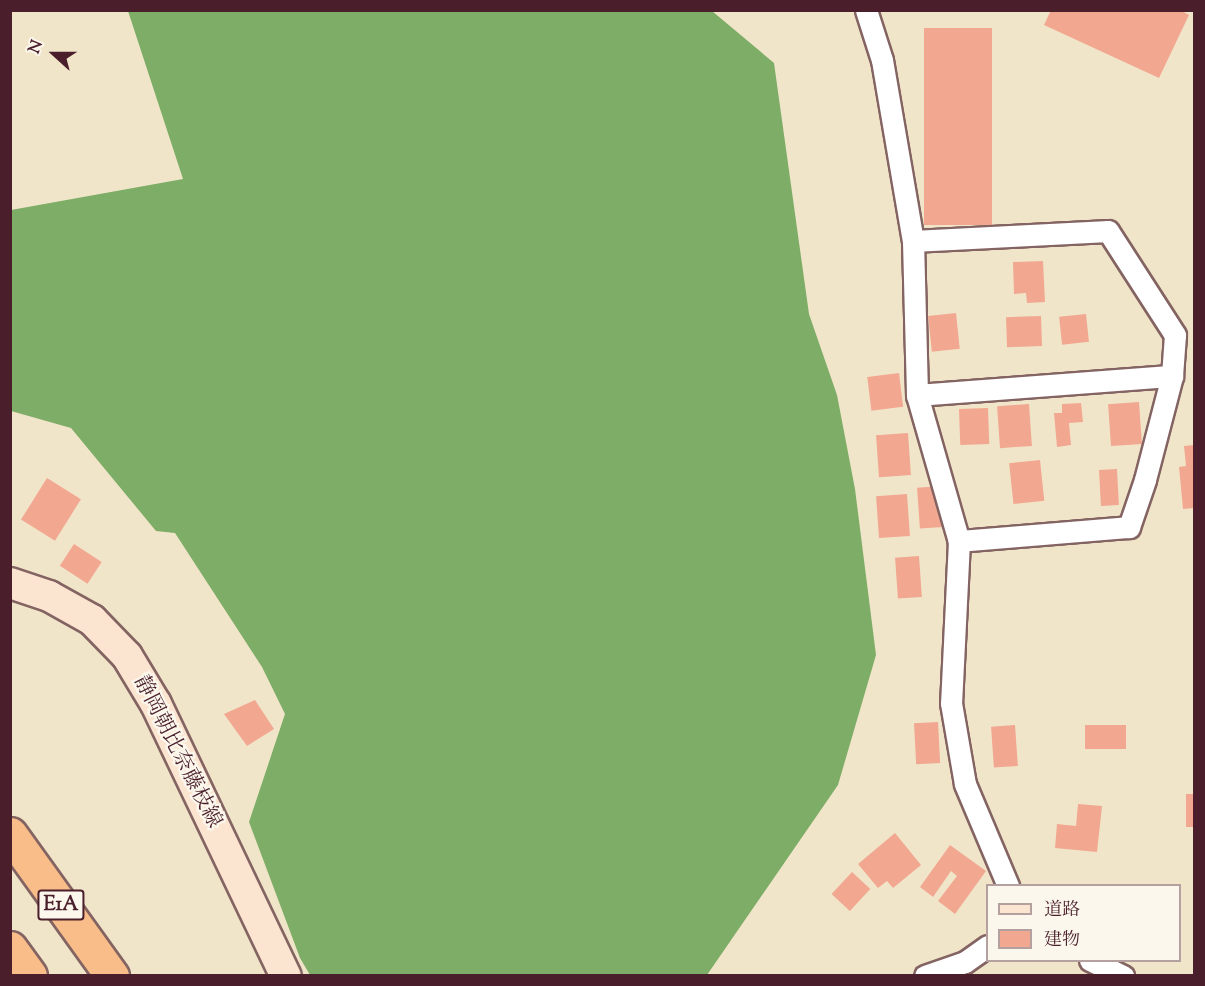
<!DOCTYPE html>
<html>
<head>
<meta charset="utf-8">
<style>
	body { margin:0 }
	#map { position:relative; width:1205px; height:986px; overflow:hidden; background:#f1e5c9; font-family:"Sorts Mill Goudy","Noto Serif JP",serif }
	div>[style] { position:absolute }
	.forest>* { inset:0; background:#7dad67 }
	.building>* { inset:0; background:#f2a791; transform-origin:0 0 }
	.roads { filter:drop-shadow(2px 0 #846462) drop-shadow(-2px 0 #846462) drop-shadow(0 2px #846462) drop-shadow(0 -2px #846462) }
	.street>* { height:21px; margin:-10.5px; padding:0 10.5px; transform-origin:10.5px; border-radius:10.5px; background:#fff }
	.secondary>* { height:30px; margin:-15px; padding:0 15px; transform-origin:15px; border-radius:15px; background:#fce5d0 }
	.highway>* { height:33px; margin:-16.5px; padding:0 16.5px; transform-origin:16.5px; border-radius:16.5px; background:#f8bd89 }
	span { translate:-50% -50%; white-space:nowrap; text-align:center; line-height:1.15; -webkit-text-stroke:4.5px #fbf7ec; paint-order:stroke }
	.shield-label span { padding:2px 4px; background:#fbf7ec; border:2px solid; border-radius:4px; -webkit-text-stroke-width:0 }
	.shield-label { font-size:20px; color:#4a1f2b; font-weight:700 }
	.street-label { font-size:21px; color:#4a1f2b }
	.frame { position:absolute; inset:0; border:12px solid #4a1f2b; pointer-events:none }
	.legend { position:absolute; left:986px; top:884px; width:195px; height:78px; box-sizing:border-box; background:#fbf7ec; border:2px solid #b4a19f; margin:0; padding:8px 10px; list-style:none; font-size:18px; color:#4a1f2b }
	.legend li { display:flex; align-items:center; gap:12px; height:30px }
	.legend b { width:30px; border:2px solid #b4a19f }
	.north { position:absolute; left:24px; top:24px; width:60px; height:60px; -webkit-text-stroke:4px #fbf7ec; paint-order:stroke; rotate:291deg; font-size:16px; font-weight:700; line-height:24px; text-align:center; color:#4a1f2b }
	.north::after { content:''; display:block; margin:auto; width:21px; height:27px; background:#4a1f2b; clip-path:polygon(50% 0,100% 100%,50% 72%,0 100%) }
</style>
</head>
<body>
<div id="map">
	<div class="forest">
		<div style="clip-path:polygon(128px 11px,712px 11px,774px 63px,809px 314px,837px 395px,855px 489px,876px 655px,838px 785px,707px 975px,310px 975px,300px 958px,249px 822px,285px 714px,262px 667px,175px 533px,156px 531px,71px 428px,11px 411px,11px 210px,183px 179px)"></div>
	</div>
	<div class="building">
		<div style="clip-path:polygon(1051px 10px,1180px 10px,1189px 15px,1159px 78px,1044px 25px)"></div>
		<div style="left:924px;top:28px;width:68px;height:197px"></div>
		<div style="clip-path:polygon(1043px 261px,1045px 302px,1027px 303px,1026px 293px,1014px 294px,1013px 262px)"></div>
		<div style="left:956px;top:313px;width:36px;height:28px;rotate:84deg"></div>
		<div style="left:1086px;top:314px;width:28px;height:27px;rotate:84deg"></div>
		<div style="left:1041px;top:316px;width:30px;height:35px;rotate:88deg"></div>
		<div style="left:899px;top:373px;width:34px;height:32px;rotate:83deg"></div>
		<div style="left:1139px;top:402px;width:42px;height:31px;rotate:86deg"></div>
		<div style="clip-path:polygon(1081px 403px,1083px 422px,1069px 423px,1071px 445px,1057px 447px,1054px 413px,1062px 413px,1062px 404px)"></div>
		<div style="left:1029px;top:404px;width:42px;height:32px;rotate:86deg"></div>
		<div style="left:988px;top:408px;width:36px;height:29px;rotate:88deg"></div>
		<div style="left:908px;top:433px;width:42px;height:32px;rotate:86deg"></div>
		<div style="clip-path:polygon(1194px 445px,1194px 508px,1183px 509px,1179px 467px,1186px 466px,1184px 446px)"></div>
		<div style="left:1040px;top:460px;width:41px;height:31px;rotate:84deg"></div>
		<div style="left:1117px;top:469px;width:36px;height:18px;rotate:87deg"></div>
		<div style="left:47px;top:478px;width:40px;height:49px;rotate:32deg"></div>
		<div style="left:941px;top:486px;width:41px;height:24px;rotate:86deg"></div>
		<div style="left:907px;top:494px;width:42px;height:31px;rotate:86deg"></div>
		<div style="left:74px;top:544px;width:33px;height:26px;rotate:33deg"></div>
		<div style="left:919px;top:556px;width:41px;height:24px;rotate:86deg"></div>
		<div style="clip-path:polygon(255px 700px,274px 729px,247px 746px,224px 714px)"></div>
		<div style="left:938px;top:722px;width:41px;height:24px;rotate:87deg"></div>
		<div style="left:1015px;top:725px;width:41px;height:24px;rotate:86deg"></div>
		<div style="left:1126px;top:725px;width:24px;height:41px;rotate:90deg"></div>
		<div style="left:1186px;top:794px;width:8px;height:33px"></div>
		<div style="clip-path:polygon(1078px 804px,1102px 806px,1097px 852px,1055px 848px,1057px 824px,1076px 826px)"></div>
		<div style="clip-path:polygon(895px 833px,921px 865px,893px 888px,887px 881px,878px 888px,858px 864px)"></div>
		<div style="clip-path:polygon(950px 845px,986px 871px,955px 914px,938px 901px,957px 876px,951px 871px,933px 897px,920px 887px)"></div>
		<div style="left:852px;top:872px;width:25px;height:30px;rotate:43deg"></div>
	</div>
	<div class="roads">
		<div class="street">
			<div style="left:866px;top:10px;width:52px;rotate:72.3deg"></div>
			<div style="left:882px;top:60px;width:184px;rotate:80.3deg"></div>
			<div style="left:913px;top:241px;width:154px;rotate:88.5deg"></div>
			<div style="left:917px;top:395px;width:152px;rotate:74deg"></div>
			<div style="left:959px;top:541px;width:162px;rotate:92.8deg"></div>
			<div style="left:951px;top:703px;width:82px;rotate:80.2deg"></div>
			<div style="left:965px;top:784px;width:111px;rotate:67.1deg"></div>
			<div style="left:913px;top:241px;width:195px;rotate:-2.9deg"></div>
			<div style="left:1108px;top:231px;width:124px;rotate:57.2deg"></div>
			<div style="left:1175px;top:335px;width:41px;rotate:94.2deg"></div>
			<div style="left:1172px;top:376px;width:107px;rotate:104.6deg"></div>
			<div style="left:1145px;top:480px;width:50px;rotate:108.8deg"></div>
			<div style="left:1129px;top:527px;width:171px;rotate:175.3deg"></div>
			<div style="left:917px;top:395px;width:256px;rotate:-4.3deg"></div>
			<div style="left:1090px;top:960px;width:37px;rotate:26deg"></div>
			<div style="left:925px;top:976px;width:42px;rotate:-19.3deg"></div>
			<div style="left:965px;top:962px;width:28px;rotate:-35deg"></div>
		</div>
		<div class="secondary">
			<div style="left:10px;top:583px;width:41px;rotate:18.4deg"></div>
			<div style="left:49px;top:596px;width:49px;rotate:29.2deg"></div>
			<div style="left:92px;top:620px;width:50px;rotate:45.8deg"></div>
			<div style="left:127px;top:656px;width:56px;rotate:58.9deg"></div>
			<div style="left:156px;top:704px;width:301px;rotate:64.5deg"></div>
		</div>
		<div class="highway">
			<div style="left:10px;top:834px;width:175px;rotate:54.3deg"></div>
			<div style="left:10px;top:948px;width:34px;rotate:54deg"></div>
		</div>
	</div>
	<div class="shield-label">
		<span style="left:61px;top:905px">E1A</span>
	</div>
	<div class="street-label">
		<span style="left:177px;top:752px;rotate:63deg">静岡朝比奈藤枝線</span>
	</div>
	<div class="frame"></div>
	<ul class="legend">
	<li><b style="height:8px;background:#fce5d0"></b>道路</li>
	<li><b style="height:16px;background:#f2a791"></b>建物</li>
	</ul>
	<div class="north">N</div>
</div>
</body>
</html>
